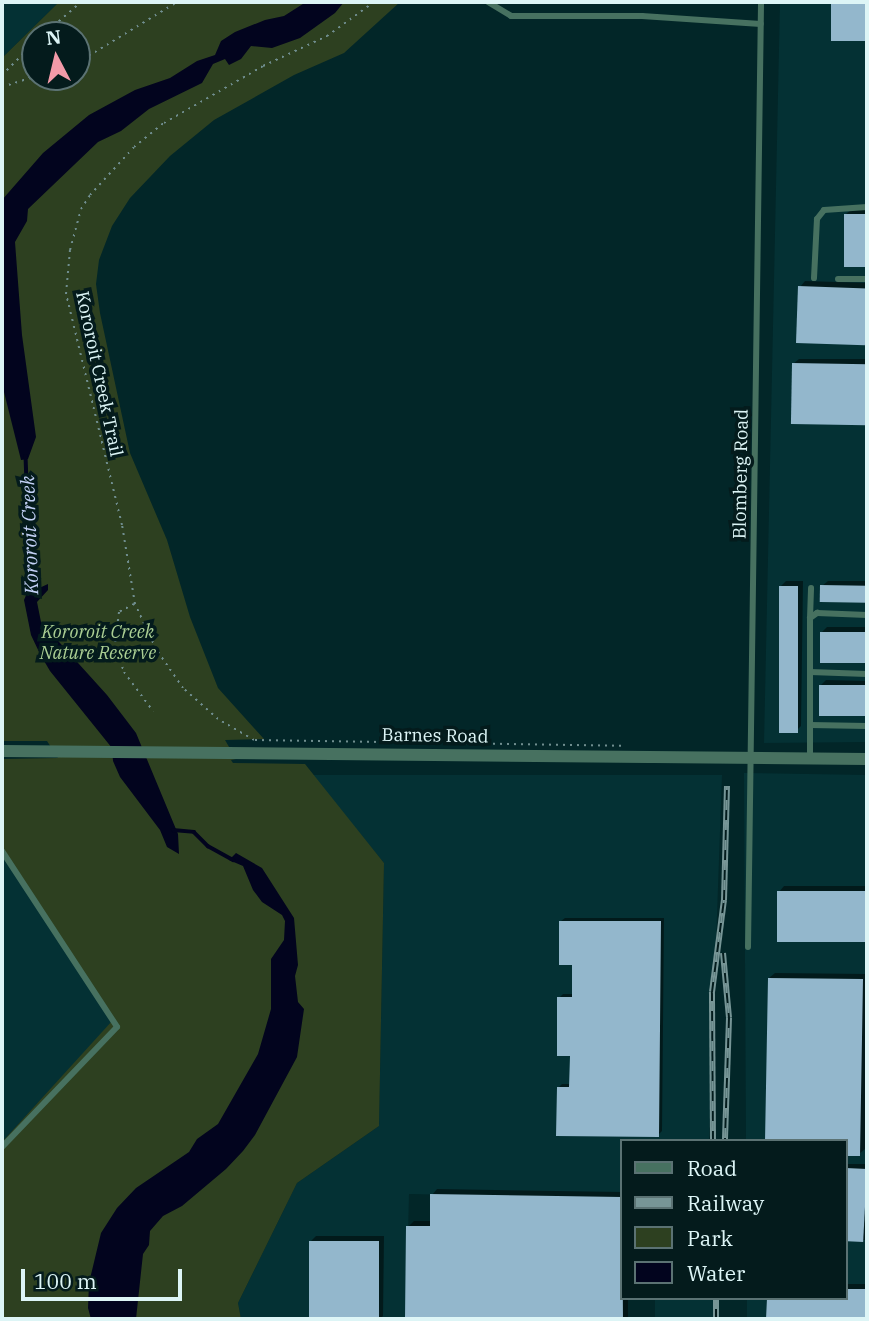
<!DOCTYPE html>
<html>
<head>
<meta charset="utf-8">
<style>
	body { margin:0 }
	#map { position:relative; width:869px; height:1321px; overflow:hidden; background:#022628; font-family:"IBM Plex Serif",serif }
	div>[style] { position:absolute }
	.built>* { inset:0; background:#043134; transform-origin:0 0 }
	.green>* { inset:0; background:#2d4020 }
	.water>* { inset:0; background:#02041e }
	.shadow>* { inset:0; background:#0007; transform-origin:0 0 }
	.stream>* { height:3.5px; margin:-1.75px; padding:0 1.75px; transform-origin:1.75px; border-radius:1.75px; background:#02041e }
	.building>* { inset:0; background:#93b7cc; transform-origin:0 0 }
	.path>* { height:2px; margin-top:-1px; transform-origin:0; background:repeating-linear-gradient(90deg,#708e8f 0 2px,transparent 0 7px) }
	.service>* { height:6px; margin:-3px; padding:0 3px; transform-origin:3px; border-radius:3px; background:#477160 }
	.minor>* { height:12px; margin:-6px; padding:0 6px; transform-origin:6px; border-radius:6px; background:#477160 }
	.rail>* { height:6px; margin-top:-3px; transform-origin:0; background:repeating-linear-gradient(90deg,#041b1c 0 10px,#779596 0 20px); box-sizing:border-box; border-block:2px solid #779596 }
	span { translate:-50% -50%; white-space:nowrap; text-align:center; line-height:1.15; -webkit-text-stroke:7px #041b1c; paint-order:stroke }
	.street-label { font-size:18px; color:#ddf5f6 }
	.park-label { font-size:18px; color:#aace93; font-style:italic }
	.water-label { font-size:19px; color:#c4d2f7; font-style:italic }
	.frame { position:absolute; inset:0; border:4px solid #ddf5f6; pointer-events:none }
	.legend { position:absolute; left:620px; top:1139px; width:228px; height:161px; box-sizing:border-box; background:#041b1c; border:2px solid #5b7273; margin:0; padding:9px 12px; list-style:none; font-size:21px; color:#ddf5f6 }
	.legend li { display:flex; align-items:center; gap:14px; height:35px }
	.legend b { width:35px; border:2px solid #5b7273 }
	.north { position:absolute; left:21px; top:21px; width:70px; height:70px; box-sizing:border-box; background:#041b1c; border:2px solid #5b7273; border-radius:50%; rotate:353deg; font-size:19px; font-weight:700; line-height:28px; text-align:center; color:#ddf5f6 }
	.north::after { content:''; display:block; margin:auto; width:24px; height:32px; background:#f39aa8; clip-path:polygon(50% 0,100% 100%,50% 72%,0 100%) }
	.scale { position:absolute; left:21px; top:1269px; width:161px; height:32px; box-sizing:border-box; border:4px solid #ddf5f6; border-top:0; padding-left:9px; font-size:21px; line-height:24px; white-space:nowrap; color:#ddf5f6; -webkit-text-stroke:5px #041b1c; paint-order:stroke }
</style>
</head>
<body>
<div id="map">
	<div class="built">
		<div style="clip-path:polygon(2px 2px,59px 2px,2px 58px)"></div>
		<div style="clip-path:polygon(780px 2px,867px 2px,867px 742px,764px 743px)"></div>
		<div style="clip-path:polygon(744px 773px,867px 775px,867px 1319px,747px 1319px,747px 1298px,846px 1298px,846px 1141px,746px 1141px)"></div>
		<div style="clip-path:polygon(312px 775px,722px 775px,709px 1141px,622px 1141px,622px 1198px,409px 1194px,406px 1319px,241px 1319px,238px 1303px,297px 1183px,379px 1126px,384px 863px)"></div>
		<div style="clip-path:polygon(2px 854px,113px 1021px,2px 1142px)"></div>
		<div style="left:655px;top:1298px;width:60px;height:21px"></div>
	</div>
	<div class="green">
		<div style="clip-path:polygon(evenodd,59px 2px,400px 2px,344px 53px,294px 75px,214px 120px,170px 156px,130px 198px,112px 226px,99px 260px,96px 284px,100px 313px,130px 453px,167px 540px,190px 617px,218px 688px,264px 739px,225px 740px,236px 759px,231px 760px,233px 763px,305px 764px,384px 863px,379px 1126px,297px 1183px,238px 1303px,241px 1319px,2px 1319px,2px 1142px,112px 1021px,2px 854px,2px 759px,58px 758px,47px 741px,2px 741px,2px 58px,59px 2px,35px 35px,77px 35px,77px 77px,35px 77px,35px 35px)"></div>
	</div>
	<div class="water">
		<div style="clip-path:polygon(306px 2px,344px 2px,335px 13px,300px 38px,272px 48px,251px 46px,241px 59px,229px 65px,225px 59px,213px 64px,202px 83px,149px 109px,121px 131px,98px 142px,28px 209px,27px 221px,15px 242px,22px 335px,36px 437px,28px 459px,21px 460px,2px 384px,2px 200px,43px 153px,89px 115px,135px 90px,170px 78px,197px 61px,215px 55px,221px 41px,235px 32px,265px 20px,284px 16px)"></div>
		<div style="clip-path:polygon(48px 584px,48px 590px,37px 602px,41px 622px,107px 695px,136px 733px,178px 834px,179px 854px,167px 847px,160px 830px,120px 777px,113px 761px,112px 748px,50px 671px,40px 654px,31px 635px,24px 600px,29px 588px,37px 589px)"></div>
		<div style="clip-path:polygon(236px 853px,262px 868px,294px 918px,298px 965px,295px 976px,298px 1002px,304px 1009px,297px 1057px,255px 1135px,243px 1151px,226px 1169px,182px 1206px,163px 1216px,150px 1231px,149px 1245px,143px 1254px,136px 1319px,91px 1319px,88px 1308px,89px 1283px,101px 1233px,117px 1208px,136px 1188px,189px 1152px,197px 1139px,218px 1124px,258px 1054px,271px 1009px,271px 959px,284px 940px,285px 921px,282px 915px,262px 902px,253px 890px,243px 866px,229px 860px)"></div>
	</div>
	<div class="shadow">
		<div style="clip-path:polygon(852px 209px,867px 209px,867px 265px,845px 265px,846px 214px)"></div>
		<div style="clip-path:polygon(805px 281px,867px 283px,867px 343px,798px 342px,800px 287px)"></div>
		<div style="clip-path:polygon(799px 359px,867px 359px,867px 423px,793px 422px,793px 364px)"></div>
		<div style="clip-path:polygon(786px 581px,803px 581px,801px 726px,795px 732px,781px 586px)"></div>
		<div style="clip-path:polygon(828px 581px,867px 581px,867px 601px,822px 601px,822px 586px)"></div>
		<div style="clip-path:polygon(827px 627px,867px 627px,867px 662px,821px 661px,822px 632px)"></div>
		<div style="clip-path:polygon(826px 680px,867px 681px,867px 715px,820px 714px,821px 685px)"></div>
		<div style="clip-path:polygon(784px 886px,867px 886px,867px 940px,779px 940px,779px 892px)"></div>
		<div style="clip-path:polygon(565px 918px,664px 918px,662px 1131px,658px 1135px,558px 1088px,562px 1084px,571px 1084px,571px 1054px,559px 998px,563px 994px,574px 994px,574px 964px,561px 921px)"></div>
		<div style="clip-path:polygon(775px 973px,867px 974px,865px 1149px,859px 1154px,846px 1141px,769px 978px)"></div>
		<div style="left:846px;top:1164px;width:21px;height:76px"></div>
		<div style="clip-path:polygon(437px 1189px,622px 1192px,622px 1298px,628px 1298px,628px 1319px,407px 1319px,408px 1227px,414px 1221px,431px 1221px,432px 1195px)"></div>
		<div style="clip-path:polygon(316px 1236px,384px 1236px,383px 1316px,380px 1319px,310px 1319px,310px 1242px)"></div>
		<div style="clip-path:polygon(846px 1284px,867px 1284px,867px 1319px,767px 1319px,769px 1298px,846px 1298px)"></div>
	</div>
	<div class="stream">
		<div style="left:26px;top:456px;width:136px;rotate:87.9deg"></div>
		<div style="left:173px;top:830px;width:21px;rotate:5deg"></div>
		<div style="left:194px;top:832px;width:20px;rotate:45deg"></div>
		<div style="left:208px;top:846px;width:29px;rotate:29deg"></div>
	</div>
	<div class="building">
		<div style="left:831px;top:2px;width:36px;height:39px"></div>
		<div style="left:844px;top:214px;width:23px;height:53px"></div>
		<div style="left:798px;top:286px;width:69px;height:57px;rotate:2deg"></div>
		<div style="left:792px;top:363px;width:75px;height:61px;rotate:1deg"></div>
		<div style="left:820px;top:585px;width:47px;height:17px;rotate:1deg"></div>
		<div style="left:779px;top:586px;width:19px;height:147px"></div>
		<div style="left:820px;top:632px;width:47px;height:31px"></div>
		<div style="left:819px;top:685px;width:48px;height:31px"></div>
		<div style="left:777px;top:891px;width:90px;height:51px"></div>
		<div style="clip-path:polygon(559px 921px,661px 921px,659px 1137px,556px 1136px,557px 1087px,569px 1087px,570px 1056px,557px 1056px,557px 997px,572px 997px,572px 965px,559px 965px)"></div>
		<div style="clip-path:polygon(768px 978px,863px 979px,860px 1156px,846px 1156px,846px 1141px,765px 1141px)"></div>
		<div style="left:846px;top:1168px;width:21px;height:73px;rotate:3deg"></div>
		<div style="clip-path:polygon(430px 1194px,622px 1197px,623px 1319px,405px 1319px,406px 1226px,430px 1226px)"></div>
		<div style="left:309px;top:1241px;width:70px;height:78px"></div>
		<div style="clip-path:polygon(846px 1289px,867px 1289px,867px 1319px,766px 1319px,767px 1298px,846px 1298px)"></div>
	</div>
	<div class="path">
		<div style="left:43px;top:35px;width:50px;rotate:-41deg"></div>
		<div style="left:77px;top:63px;width:117px;rotate:-31.4deg"></div>
		<div style="left:2px;top:75px;width:47px;rotate:-45deg"></div>
		<div style="left:2px;top:87px;width:35px;rotate:-18deg"></div>
		<div style="left:134px;top:604px;width:17px;rotate:152deg"></div>
		<div style="left:119px;top:612px;width:35px;rotate:97deg"></div>
		<div style="left:115px;top:647px;width:27px;rotate:70deg"></div>
		<div style="left:124px;top:672px;width:49px;rotate:53.4deg"></div>
		<div style="left:254px;top:740px;width:42px;rotate:-149.7deg"></div>
		<div style="left:218px;top:719px;width:47px;rotate:-138.5deg"></div>
		<div style="left:183px;top:688px;width:47px;rotate:-124.7deg"></div>
		<div style="left:156px;top:649px;width:50px;rotate:-115deg"></div>
		<div style="left:135px;top:604px;width:80px;rotate:-99.3deg"></div>
		<div style="left:122px;top:525px;width:238px;rotate:-103.6deg"></div>
		<div style="left:66px;top:294px;width:44px;rotate:-84.8deg"></div>
		<div style="left:70px;top:250px;width:42px;rotate:-75deg"></div>
		<div style="left:81px;top:209px;width:17px;rotate:-57deg"></div>
		<div style="left:90px;top:195px;width:65px;rotate:-47.5deg"></div>
		<div style="left:134px;top:147px;width:38px;rotate:-39deg"></div>
		<div style="left:164px;top:123px;width:114px;rotate:-29.9deg"></div>
		<div style="left:263px;top:66px;width:71px;rotate:-25.1deg"></div>
		<div style="left:327px;top:36px;width:58px;rotate:-35.9deg"></div>
		<div style="left:255px;top:740px;width:367px;rotate:0.9deg"></div>
	</div>
	<div class="service">
		<div style="left:488px;top:2px;width:27px;rotate:31deg"></div>
		<div style="left:511px;top:16px;width:131px"></div>
		<div style="left:642px;top:16px;width:119px;rotate:3.8deg"></div>
		<div style="left:814px;top:278px;width:59px;rotate:-87.1deg"></div>
		<div style="left:817px;top:219px;width:11px;rotate:-52deg"></div>
		<div style="left:824px;top:210px;width:43px;rotate:-4deg"></div>
		<div style="left:838px;top:279px;width:29px"></div>
		<div style="left:810px;top:618px;width:30px;rotate:-88deg"></div>
		<div style="left:810px;top:672px;width:57px;rotate:2deg"></div>
		<div style="left:810px;top:725px;width:57px;rotate:1deg"></div>
		<div style="left:810px;top:758px;width:140px;rotate:-90deg"></div>
		<div style="left:810px;top:618px;width:9px;rotate:-36deg"></div>
		<div style="left:817px;top:613px;width:50px;rotate:2.3deg"></div>
		<div style="left:2px;top:851px;width:210px;rotate:56.8deg"></div>
		<div style="left:117px;top:1027px;width:166px;rotate:133.8deg"></div>
		<div style="left:748px;top:947px;width:945px;rotate:-89.21deg"></div>
	</div>
	<div class="minor">
		<div style="left:2px;top:751px;width:865px;rotate:0.53deg"></div>
	</div>
	<div class="rail">
		<div style="left:723px;top:953px;width:65px;rotate:84.7deg"></div>
		<div style="left:729px;top:1018px;width:123px;rotate:91.9deg"></div>
		<div style="left:713px;top:1141px;width:149px;rotate:-90.4deg"></div>
		<div style="left:712px;top:992px;width:93px;rotate:-82.6deg"></div>
		<div style="left:724px;top:900px;width:114px;rotate:-88.5deg"></div>
		<div style="left:716px;top:1319px;width:21px;rotate:-90deg"></div>
	</div>
	<div class="street-label">
		<span style="left:99px;top:374px;rotate:78deg">Kororoit Creek Trail</span>
		<span style="left:741px;top:474px;rotate:-89deg">Blomberg Road</span>
		<span style="left:435px;top:736px;rotate:1deg">Barnes Road</span>
	</div>
	<div class="park-label">
		<span style="left:98px;top:643px">Kororoit Creek<br>Nature Reserve</span>
	</div>
	<div class="water-label">
		<span style="left:30px;top:535px;rotate:-92deg">Kororoit Creek</span>
	</div>
	<div class="frame"></div>
	<ul class="legend">
	<li><b style="height:9px;background:#477160"></b>Road</li>
	<li><b style="height:9px;background:#779596"></b>Railway</li>
	<li><b style="height:19px;background:#2d4020"></b>Park</li>
	<li><b style="height:19px;background:#02041e"></b>Water</li>
	</ul>
	<div class="north">N</div>
	<div class="scale">100 m</div>
</div>
</body>
</html>
